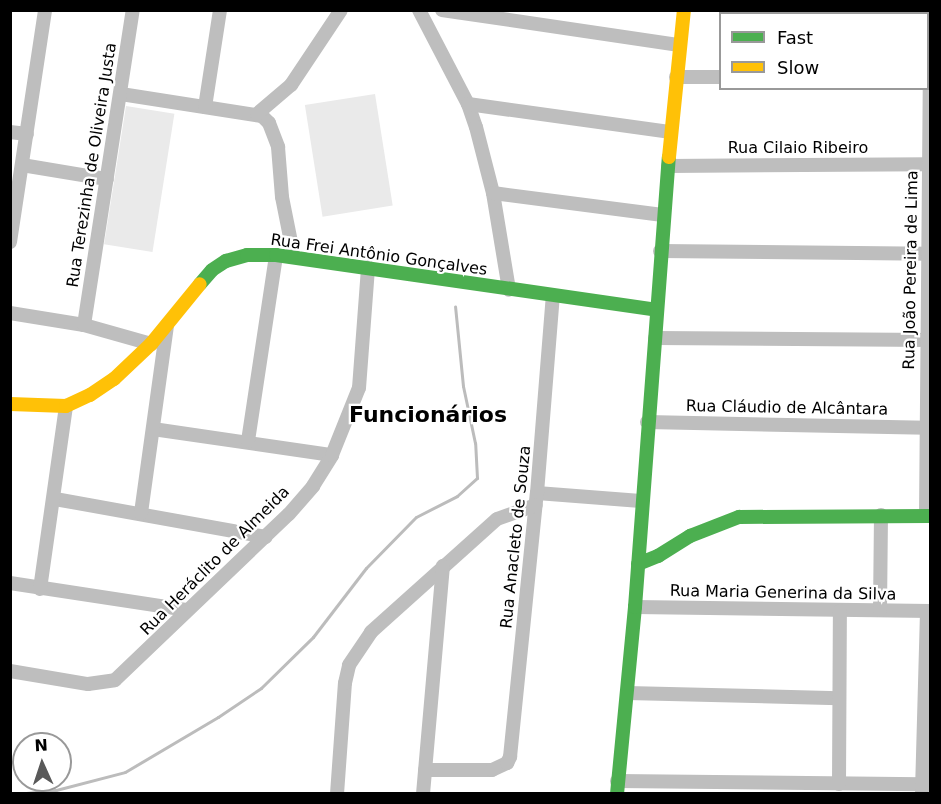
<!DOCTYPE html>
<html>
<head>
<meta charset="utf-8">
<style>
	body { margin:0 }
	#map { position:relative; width:941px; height:804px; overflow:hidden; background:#fff; font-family:"DejaVu Sans",sans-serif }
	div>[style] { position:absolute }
	.green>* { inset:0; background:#eaeaea; transform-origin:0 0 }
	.stream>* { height:3px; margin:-1.5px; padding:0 1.5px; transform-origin:1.5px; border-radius:1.5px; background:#bcbcbc }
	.street>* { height:14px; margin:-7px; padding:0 7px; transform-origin:7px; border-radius:7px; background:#bebebe }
	.fast>* { height:14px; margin:-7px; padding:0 7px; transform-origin:7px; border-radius:7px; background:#4caf50 }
	.slow>* { height:14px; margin:-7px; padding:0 7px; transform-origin:7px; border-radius:7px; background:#ffc107 }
	span { translate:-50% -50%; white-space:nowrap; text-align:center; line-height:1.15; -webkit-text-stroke:4.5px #fff; paint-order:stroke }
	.street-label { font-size:16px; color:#000 }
	.district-label { font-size:22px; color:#000; font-weight:700 }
	.frame { position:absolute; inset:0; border:12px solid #000; pointer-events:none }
	.legend { position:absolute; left:719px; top:12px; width:210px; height:78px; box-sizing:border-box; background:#fff; border:2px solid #999; margin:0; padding:8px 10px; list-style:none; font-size:18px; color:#000 }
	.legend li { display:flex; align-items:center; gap:12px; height:30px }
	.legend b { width:30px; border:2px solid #999 }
	.north { position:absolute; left:12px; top:732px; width:60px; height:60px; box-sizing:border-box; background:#fff; border:2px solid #999; border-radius:50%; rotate:357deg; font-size:16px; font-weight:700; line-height:24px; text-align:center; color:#000 }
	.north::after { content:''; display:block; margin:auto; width:21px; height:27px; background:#595959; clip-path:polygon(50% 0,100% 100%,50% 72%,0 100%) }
</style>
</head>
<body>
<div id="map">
	<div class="green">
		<div style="left:375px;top:94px;width:113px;height:71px;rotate:81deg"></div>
		<div style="left:126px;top:106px;width:49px;height:140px;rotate:9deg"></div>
	</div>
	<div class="stream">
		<div style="left:16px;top:794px;width:40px;rotate:-5.7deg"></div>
		<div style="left:56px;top:790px;width:71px;rotate:-14.6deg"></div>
		<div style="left:125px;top:772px;width:108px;rotate:-30.6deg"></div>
		<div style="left:218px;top:717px;width:52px;rotate:-34deg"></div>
		<div style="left:261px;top:688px;width:73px;rotate:-44.4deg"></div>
		<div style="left:313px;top:637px;width:87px;rotate:-52.5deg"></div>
		<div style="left:366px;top:568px;width:71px;rotate:-45.6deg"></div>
		<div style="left:416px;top:517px;width:46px;rotate:-27.1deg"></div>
		<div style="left:457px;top:496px;width:27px;rotate:-42deg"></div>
		<div style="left:477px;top:478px;width:35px;rotate:-93deg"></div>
		<div style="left:475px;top:443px;width:58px;rotate:-101.9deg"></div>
		<div style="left:463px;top:386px;width:80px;rotate:-95.7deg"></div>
	</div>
	<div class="street">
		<div style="left:419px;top:10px;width:106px;rotate:62.5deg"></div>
		<div style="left:468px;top:104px;width:24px;rotate:71deg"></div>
		<div style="left:476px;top:127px;width:68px;rotate:75.6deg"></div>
		<div style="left:493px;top:193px;width:98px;rotate:80.6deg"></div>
		<div style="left:442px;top:10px;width:240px;rotate:8.4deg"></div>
		<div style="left:676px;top:77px;width:44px"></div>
		<div style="left:121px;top:94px;width:143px;rotate:8.9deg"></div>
		<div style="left:262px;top:116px;width:10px;rotate:45deg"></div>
		<div style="left:269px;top:123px;width:26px;rotate:69deg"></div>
		<div style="left:278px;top:147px;width:50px;rotate:85.4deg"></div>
		<div style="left:282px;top:197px;width:61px;rotate:78.7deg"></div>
		<div style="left:468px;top:104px;width:205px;rotate:7.9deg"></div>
		<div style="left:205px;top:107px;width:98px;rotate:-81.2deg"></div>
		<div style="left:257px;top:114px;width:45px;rotate:-40.5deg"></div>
		<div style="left:291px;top:85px;width:90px;rotate:-56.3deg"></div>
		<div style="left:10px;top:132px;width:17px;rotate:7deg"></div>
		<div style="left:22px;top:165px;width:86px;rotate:9.4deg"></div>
		<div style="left:668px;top:166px;width:260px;rotate:-0.4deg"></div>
		<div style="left:493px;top:193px;width:171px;rotate:7.4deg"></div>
		<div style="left:10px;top:242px;width:235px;rotate:-81.4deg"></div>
		<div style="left:660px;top:251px;width:268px;rotate:0.6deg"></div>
		<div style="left:10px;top:313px;width:75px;rotate:9.2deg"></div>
		<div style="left:84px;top:325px;width:70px;rotate:15.8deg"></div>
		<div style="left:84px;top:325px;width:319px;rotate:-81.2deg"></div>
		<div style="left:655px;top:338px;width:275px;rotate:0.4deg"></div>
		<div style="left:647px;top:422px;width:279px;rotate:1.2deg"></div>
		<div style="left:153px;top:429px;width:181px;rotate:8.3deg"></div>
		<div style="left:248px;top:441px;width:188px;rotate:-81.4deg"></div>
		<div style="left:537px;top:493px;width:104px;rotate:4.4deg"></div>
		<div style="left:55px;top:499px;width:214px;rotate:10.2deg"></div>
		<div style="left:141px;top:513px;width:190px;rotate:-82.1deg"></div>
		<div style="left:926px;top:516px;width:491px;rotate:-89.5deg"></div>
		<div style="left:10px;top:583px;width:178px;rotate:8.7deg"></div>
		<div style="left:40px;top:589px;width:185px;rotate:-81.9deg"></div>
		<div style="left:635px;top:607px;width:295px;rotate:0.8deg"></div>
		<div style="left:880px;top:610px;width:95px;rotate:-89.4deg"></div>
		<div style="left:10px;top:671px;width:79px;rotate:9.5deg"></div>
		<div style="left:88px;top:684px;width:27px;rotate:-8deg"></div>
		<div style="left:115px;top:680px;width:240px;rotate:-43.7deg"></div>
		<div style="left:289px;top:514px;width:37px;rotate:-49deg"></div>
		<div style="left:313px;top:486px;width:36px;rotate:-58deg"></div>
		<div style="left:332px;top:455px;width:72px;rotate:-68.1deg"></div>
		<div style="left:359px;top:388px;width:121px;rotate:-85.7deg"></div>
		<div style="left:627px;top:693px;width:212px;rotate:1.4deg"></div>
		<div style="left:425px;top:770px;width:67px"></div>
		<div style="left:492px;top:770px;width:17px;rotate:-25deg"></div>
		<div style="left:507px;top:763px;width:7px;rotate:-63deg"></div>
		<div style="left:510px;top:757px;width:265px;rotate:-84.2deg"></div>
		<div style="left:537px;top:493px;width:198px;rotate:-85.4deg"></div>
		<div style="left:617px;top:781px;width:305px;rotate:0.6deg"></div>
		<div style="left:839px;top:784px;width:173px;rotate:-89.7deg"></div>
		<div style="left:922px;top:791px;width:180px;rotate:-88.4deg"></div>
		<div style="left:337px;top:794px;width:111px;rotate:-85.9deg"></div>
		<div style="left:345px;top:683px;width:18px;rotate:-77deg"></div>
		<div style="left:349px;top:665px;width:40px;rotate:-56deg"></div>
		<div style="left:371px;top:632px;width:169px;rotate:-41.9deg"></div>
		<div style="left:497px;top:519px;width:41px;rotate:-19.7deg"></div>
		<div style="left:423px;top:794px;width:229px;rotate:-85deg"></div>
	</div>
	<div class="fast">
		<div style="left:200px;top:284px;width:18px;rotate:-49deg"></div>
		<div style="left:212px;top:270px;width:17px;rotate:-33deg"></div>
		<div style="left:226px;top:261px;width:22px;rotate:-16deg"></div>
		<div style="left:247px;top:255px;width:29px"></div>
		<div style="left:276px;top:255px;width:385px;rotate:8.2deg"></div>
		<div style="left:638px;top:564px;width:22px;rotate:-22deg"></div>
		<div style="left:658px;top:556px;width:38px;rotate:-32deg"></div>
		<div style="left:690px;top:536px;width:53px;rotate:-21.2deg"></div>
		<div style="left:739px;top:517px;width:191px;rotate:-0.3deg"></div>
		<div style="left:617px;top:794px;width:188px;rotate:-84.5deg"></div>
		<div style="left:635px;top:607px;width:451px;rotate:-85.7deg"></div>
	</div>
	<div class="slow">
		<div style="left:669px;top:157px;width:148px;rotate:-84.2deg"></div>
		<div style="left:10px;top:404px;width:56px;rotate:2deg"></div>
		<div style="left:66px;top:406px;width:26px;rotate:-25deg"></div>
		<div style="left:90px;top:395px;width:29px;rotate:-34deg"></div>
		<div style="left:114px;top:379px;width:51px;rotate:-43.4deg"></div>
		<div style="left:151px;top:344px;width:77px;rotate:-50.8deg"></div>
	</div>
	<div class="street-label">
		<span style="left:798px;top:148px">Rua Cilaio Ribeiro</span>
		<span style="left:92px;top:165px;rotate:-81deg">Rua Terezinha de Oliveira Justa</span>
		<span style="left:379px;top:255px;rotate:8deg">Rua Frei Antônio Gonçalves</span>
		<span style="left:911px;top:270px;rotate:-89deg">Rua João Pereira de Lima</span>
		<span style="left:787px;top:408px;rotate:1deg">Rua Cláudio de Alcântara</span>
		<span style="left:516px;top:537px;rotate:-84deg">Rua Anacleto de Souza</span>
		<span style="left:215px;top:561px;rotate:-45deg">Rua Heráclito de Almeida</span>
		<span style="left:783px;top:593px;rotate:1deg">Rua Maria Generina da Silva</span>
	</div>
	<div class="district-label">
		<span style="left:428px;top:415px">Funcionários</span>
	</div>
	<div class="frame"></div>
	<ul class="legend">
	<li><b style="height:8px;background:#4caf50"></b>Fast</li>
	<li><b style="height:8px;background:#ffc107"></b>Slow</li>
	</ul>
	<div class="north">N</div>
</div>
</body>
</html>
